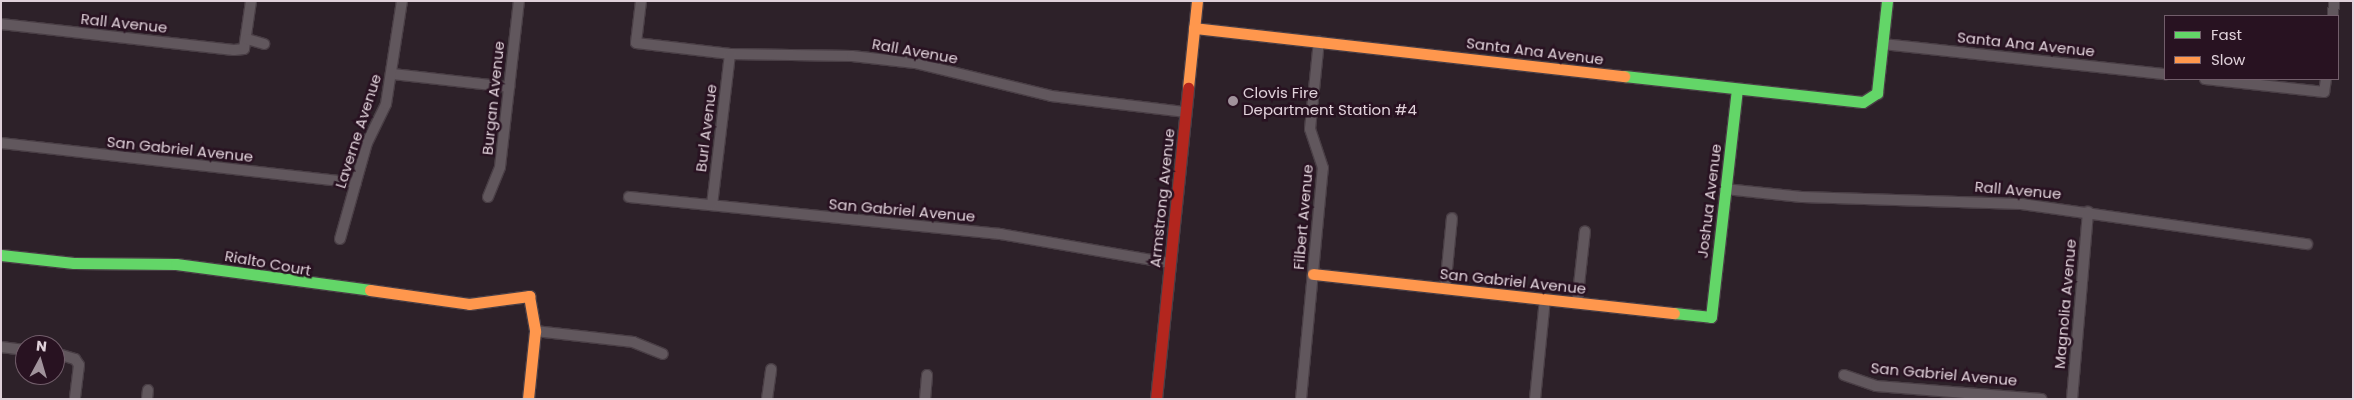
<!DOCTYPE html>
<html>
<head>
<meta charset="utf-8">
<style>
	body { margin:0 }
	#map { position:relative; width:2354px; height:400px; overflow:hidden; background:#2d2129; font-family:Poppins,sans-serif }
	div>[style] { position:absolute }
	.roads { filter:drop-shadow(1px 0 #493e45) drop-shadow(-1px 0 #493e45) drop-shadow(0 1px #493e45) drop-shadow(0 -1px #493e45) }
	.street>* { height:10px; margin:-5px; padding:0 5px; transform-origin:5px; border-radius:5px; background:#61575d }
	.fast>* { height:11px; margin:-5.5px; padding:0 5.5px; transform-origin:5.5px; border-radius:5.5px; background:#63d668 }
	.slow>* { height:11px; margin:-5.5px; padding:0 5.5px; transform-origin:5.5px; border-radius:5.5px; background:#ff974d }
	.jam>* { height:11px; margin:-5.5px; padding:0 5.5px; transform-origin:5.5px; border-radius:5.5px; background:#b3261e }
	.dots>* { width:14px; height:14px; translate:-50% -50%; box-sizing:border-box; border:2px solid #281221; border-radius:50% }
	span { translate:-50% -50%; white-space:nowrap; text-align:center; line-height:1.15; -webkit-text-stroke:5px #281221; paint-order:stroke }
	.street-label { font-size:15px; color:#e0d1da }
	.poi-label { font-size:15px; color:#e0d1da }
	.left { translate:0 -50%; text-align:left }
	.frame { position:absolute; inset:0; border:2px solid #e0d1da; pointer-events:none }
	.legend { position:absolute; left:2164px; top:15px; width:175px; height:65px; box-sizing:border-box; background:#281221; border:1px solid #725e6b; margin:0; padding:6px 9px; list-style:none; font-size:15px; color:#e0d1da }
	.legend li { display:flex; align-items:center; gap:10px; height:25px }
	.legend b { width:25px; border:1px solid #725e6b }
	.north { position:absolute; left:15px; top:335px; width:50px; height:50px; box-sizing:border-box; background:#281221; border:1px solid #725e6b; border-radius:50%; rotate:6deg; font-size:14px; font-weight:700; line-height:20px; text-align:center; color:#e0d1da }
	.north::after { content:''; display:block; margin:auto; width:18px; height:22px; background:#a1939c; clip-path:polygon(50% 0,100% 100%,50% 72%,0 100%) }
</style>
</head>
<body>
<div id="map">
	<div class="roads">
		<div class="street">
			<div style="left:641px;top:1px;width:42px;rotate:96.8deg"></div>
			<div style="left:636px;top:43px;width:95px;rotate:6.7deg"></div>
			<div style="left:730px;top:54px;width:122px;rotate:0.9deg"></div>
			<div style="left:852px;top:56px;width:63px;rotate:6.3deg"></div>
			<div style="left:915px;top:63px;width:140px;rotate:13.6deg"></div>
			<div style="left:1051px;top:96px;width:136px;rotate:6.8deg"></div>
			<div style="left:2333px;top:16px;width:15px;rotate:-86deg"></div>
			<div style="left:1px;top:24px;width:234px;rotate:6.4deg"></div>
			<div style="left:234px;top:50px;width:10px;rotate:-6deg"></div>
			<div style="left:244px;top:49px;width:49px;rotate:-81.7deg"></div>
			<div style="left:247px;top:39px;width:18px;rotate:16deg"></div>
			<div style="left:1883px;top:44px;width:284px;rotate:6.1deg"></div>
			<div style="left:393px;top:74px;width:117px;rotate:6.4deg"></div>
			<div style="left:2205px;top:79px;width:120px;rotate:6.2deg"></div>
			<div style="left:2324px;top:92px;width:13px;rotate:-81deg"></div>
			<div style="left:1px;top:143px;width:357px;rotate:6.4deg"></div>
			<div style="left:1725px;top:189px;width:77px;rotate:5.9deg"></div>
			<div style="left:1802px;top:197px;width:219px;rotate:1.8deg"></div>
			<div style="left:2021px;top:204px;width:289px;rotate:8deg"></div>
			<div style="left:488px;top:197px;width:32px;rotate:-68deg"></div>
			<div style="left:500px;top:167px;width:167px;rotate:-83.5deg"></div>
			<div style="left:629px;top:197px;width:373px;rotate:5.7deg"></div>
			<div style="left:1000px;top:234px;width:172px;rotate:9.7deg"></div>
			<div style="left:712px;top:205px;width:152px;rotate:-83.2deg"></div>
			<div style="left:340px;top:239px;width:100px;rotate:-74.3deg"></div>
			<div style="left:367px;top:143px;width:43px;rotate:-64deg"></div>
			<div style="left:386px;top:104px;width:104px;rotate:-81.2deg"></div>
			<div style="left:1445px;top:289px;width:71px;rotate:-84.4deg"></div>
			<div style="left:1577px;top:303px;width:72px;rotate:-83.7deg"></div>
			<div style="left:535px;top:331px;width:99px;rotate:6.4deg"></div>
			<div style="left:633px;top:342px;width:32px;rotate:22deg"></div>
			<div style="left:1px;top:347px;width:24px;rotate:7deg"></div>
			<div style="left:55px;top:353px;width:21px;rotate:17deg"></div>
			<div style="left:75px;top:359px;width:7px;rotate:56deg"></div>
			<div style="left:79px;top:365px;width:34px;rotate:97deg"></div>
			<div style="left:1844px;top:375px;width:34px;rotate:19deg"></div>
			<div style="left:1876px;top:386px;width:166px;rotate:4.5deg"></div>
			<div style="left:147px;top:399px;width:9px;rotate:-84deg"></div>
			<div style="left:767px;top:399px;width:30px;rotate:-82deg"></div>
			<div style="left:925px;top:399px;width:24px;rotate:-85deg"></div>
			<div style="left:1301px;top:399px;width:232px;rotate:-84.6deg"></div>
			<div style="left:1323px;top:168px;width:41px;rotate:-108.4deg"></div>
			<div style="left:1310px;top:129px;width:88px;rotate:-84.2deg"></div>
			<div style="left:1535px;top:399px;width:100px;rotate:-84.3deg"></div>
			<div style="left:2072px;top:399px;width:188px;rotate:-85.1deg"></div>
		</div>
		<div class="fast">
			<div style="left:1624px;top:76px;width:240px;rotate:6.2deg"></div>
			<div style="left:1863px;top:102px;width:17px;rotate:-33deg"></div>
			<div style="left:1877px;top:93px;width:93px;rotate:-83.8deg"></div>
			<div style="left:1px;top:255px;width:73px;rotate:6.3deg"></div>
			<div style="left:74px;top:263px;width:102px;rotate:0.6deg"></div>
			<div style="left:176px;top:264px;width:196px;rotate:7.6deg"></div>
			<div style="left:1674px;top:313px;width:37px;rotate:6deg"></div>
			<div style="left:1711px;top:317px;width:228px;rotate:-83.5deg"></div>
		</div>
		<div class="slow">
			<div style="left:1194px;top:28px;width:433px;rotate:6.4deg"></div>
			<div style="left:1188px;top:88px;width:87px;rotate:-84.1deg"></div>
			<div style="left:1313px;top:274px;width:363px;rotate:6.2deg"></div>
			<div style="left:370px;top:290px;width:100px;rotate:8deg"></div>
			<div style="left:469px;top:304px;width:61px;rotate:-7.6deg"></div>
			<div style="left:529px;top:296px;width:36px;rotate:80deg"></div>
			<div style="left:535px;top:331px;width:68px;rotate:95.9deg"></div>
		</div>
		<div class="jam">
			<div style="left:1156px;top:399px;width:313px;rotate:-84.1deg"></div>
		</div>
	</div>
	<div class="dots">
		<div style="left:1233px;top:101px;background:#a1939c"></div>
	</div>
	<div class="street-label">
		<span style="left:124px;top:23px;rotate:6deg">Rall Avenue</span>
		<span style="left:2026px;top:44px;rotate:6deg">Santa Ana Avenue</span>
		<span style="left:915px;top:51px;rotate:10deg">Rall Avenue</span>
		<span style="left:1535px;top:51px;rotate:7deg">Santa Ana Avenue</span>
		<span style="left:493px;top:98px;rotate:-84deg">Burgan Avenue</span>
		<span style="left:706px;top:128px;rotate:-83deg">Burl Avenue</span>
		<span style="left:358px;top:131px;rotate:-72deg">Laverne Avenue</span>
		<span style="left:180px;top:149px;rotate:6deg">San Gabriel Avenue</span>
		<span style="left:2018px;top:190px;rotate:5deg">Rall Avenue</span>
		<span style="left:1162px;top:198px;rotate:-84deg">Armstrong Avenue</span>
		<span style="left:1709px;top:201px;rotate:-83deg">Joshua Avenue</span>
		<span style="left:902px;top:210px;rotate:5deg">San Gabriel Avenue</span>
		<span style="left:1303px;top:217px;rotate:-85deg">Filbert Avenue</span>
		<span style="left:268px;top:263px;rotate:10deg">Rialto Court</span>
		<span style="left:1513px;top:281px;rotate:6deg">San Gabriel Avenue</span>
		<span style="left:2065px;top:304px;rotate:-85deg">Magnolia Avenue</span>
		<span style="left:1944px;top:374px;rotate:5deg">San Gabriel Avenue</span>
	</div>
	<div class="poi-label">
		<span class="left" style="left:1243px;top:101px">Clovis Fire<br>Department Station #4</span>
	</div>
	<div class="frame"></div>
	<ul class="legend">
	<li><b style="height:6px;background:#63d668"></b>Fast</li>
	<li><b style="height:6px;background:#ff974d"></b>Slow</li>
	</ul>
	<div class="north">N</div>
</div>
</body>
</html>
